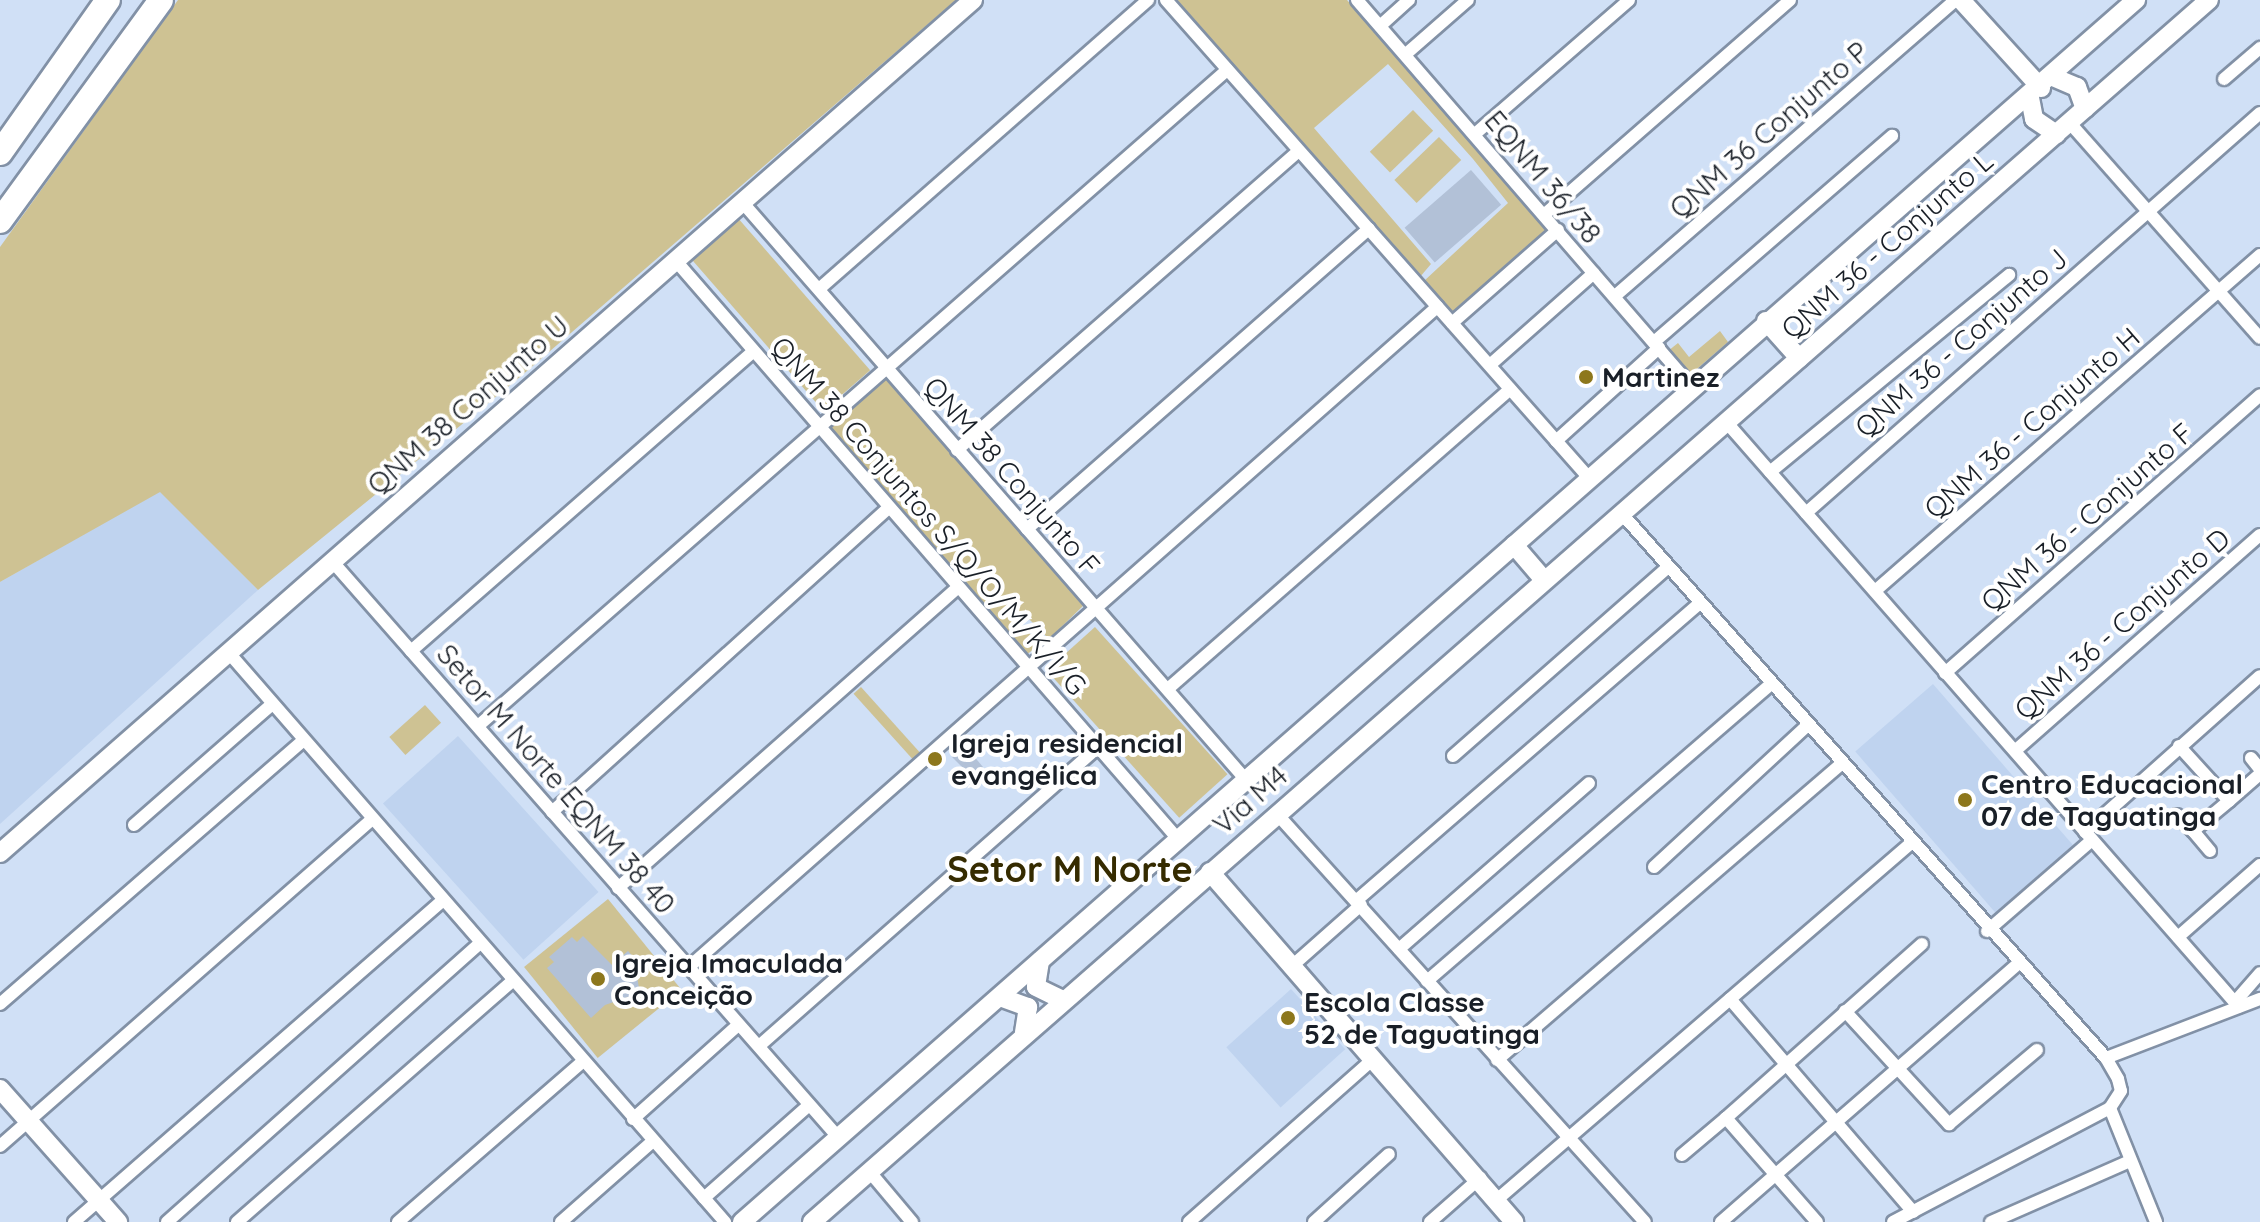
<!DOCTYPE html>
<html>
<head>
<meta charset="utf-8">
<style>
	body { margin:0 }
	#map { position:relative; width:2260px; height:1222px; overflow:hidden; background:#d0e0f6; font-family:Quicksand,sans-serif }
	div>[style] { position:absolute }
	.built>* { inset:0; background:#bfd3ef; transform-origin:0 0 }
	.green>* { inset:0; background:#cec293; transform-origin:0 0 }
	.building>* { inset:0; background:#b2c1d7; transform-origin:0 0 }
	.roads { filter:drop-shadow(2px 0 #8291a6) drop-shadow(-2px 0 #8291a6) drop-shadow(0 2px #8291a6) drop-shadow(0 -2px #8291a6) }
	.street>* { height:12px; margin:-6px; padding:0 6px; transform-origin:6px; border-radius:6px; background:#fff }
	.secondary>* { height:18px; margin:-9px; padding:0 9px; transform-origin:9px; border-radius:9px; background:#fff }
	.highway>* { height:24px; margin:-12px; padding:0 12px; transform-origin:12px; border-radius:12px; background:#fff }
	.dots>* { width:22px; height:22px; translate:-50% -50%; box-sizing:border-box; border:4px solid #fff; border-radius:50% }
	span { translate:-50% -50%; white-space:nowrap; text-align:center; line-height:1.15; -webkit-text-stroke:8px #fff; paint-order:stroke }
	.street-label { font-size:28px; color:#191f27 }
	.poi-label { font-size:28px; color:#191f27; font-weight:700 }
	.left { translate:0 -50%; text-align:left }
	.district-label { font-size:36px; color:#352b00; font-weight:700 }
</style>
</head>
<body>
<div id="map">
	<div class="built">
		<div style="clip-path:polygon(160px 491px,258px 590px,0 824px,0 582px)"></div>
		<div style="left:1933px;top:684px;width:218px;height:103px;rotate:49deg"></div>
		<div style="left:458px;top:736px;width:210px;height:101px;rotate:48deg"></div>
		<div style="left:1291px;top:989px;width:81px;height:87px;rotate:48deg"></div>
	</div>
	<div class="green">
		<div style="clip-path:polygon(178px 0,956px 0,520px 377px,258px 590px,160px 492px,0 582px,0 247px)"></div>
		<div style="clip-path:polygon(1177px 0,1347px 0,1550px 227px,1451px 313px,1424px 281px,1508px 203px,1473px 159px,1388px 64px,1314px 128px,1431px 264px,1420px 277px)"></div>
		<div style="left:1413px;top:110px;width:29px;height:60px;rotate:46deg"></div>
		<div style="left:1439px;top:137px;width:32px;height:62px;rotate:46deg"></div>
		<div style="left:737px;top:217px;width:203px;height:62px;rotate:49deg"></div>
		<div style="clip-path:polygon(1720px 331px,1728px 342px,1690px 375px,1668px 351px,1678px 343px,1689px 357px)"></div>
		<div style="clip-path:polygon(887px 377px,1086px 603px,1049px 639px,1028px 618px,1021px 625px,1041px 644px,1026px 655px,830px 428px)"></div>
		<div style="left:1095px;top:627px;width:198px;height:65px;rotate:48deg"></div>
		<div style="left:861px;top:687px;width:88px;height:10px;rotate:48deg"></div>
		<div style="left:425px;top:705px;width:24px;height:48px;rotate:48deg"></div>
		<div style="left:608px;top:899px;width:117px;height:108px;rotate:51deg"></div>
	</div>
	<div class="building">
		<div style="left:1471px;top:170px;width:46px;height:88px;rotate:49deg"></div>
		<div style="clip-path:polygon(962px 742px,983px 767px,972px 777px,952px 757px)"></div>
		<div style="clip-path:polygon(583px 936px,612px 965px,628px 951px,645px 970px,637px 977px,640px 993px,605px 1005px,591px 1018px,547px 968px,554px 962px,549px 957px,572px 937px,577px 942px)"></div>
	</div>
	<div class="roads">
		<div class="street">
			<div style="left:1166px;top:0;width:638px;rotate:48.49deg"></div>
			<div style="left:1357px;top:0;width:512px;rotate:49.12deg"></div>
			<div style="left:1380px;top:26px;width:39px;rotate:-42deg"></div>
			<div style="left:1406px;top:54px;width:82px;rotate:-41.1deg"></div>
			<div style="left:2224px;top:79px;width:48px;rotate:-40.7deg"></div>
			<div style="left:2069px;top:122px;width:288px;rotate:48.5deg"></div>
			<div style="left:1475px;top:134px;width:204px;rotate:-41deg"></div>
			<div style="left:743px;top:203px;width:765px;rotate:48.92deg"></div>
			<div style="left:1545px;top:214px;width:325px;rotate:-41.1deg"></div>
			<div style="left:676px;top:261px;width:766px;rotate:49.03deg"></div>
			<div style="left:819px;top:289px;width:438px;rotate:-41.3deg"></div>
			<div style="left:1615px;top:296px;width:451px;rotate:-41deg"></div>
			<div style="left:1452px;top:323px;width:141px;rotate:-41.3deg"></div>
			<div style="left:1654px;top:342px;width:315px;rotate:-40.9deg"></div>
			<div style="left:1491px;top:364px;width:137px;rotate:-41.5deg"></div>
			<div style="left:1728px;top:424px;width:775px;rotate:48.77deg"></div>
			<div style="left:1556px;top:441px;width:139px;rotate:-42.1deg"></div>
			<div style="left:957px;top:450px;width:454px;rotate:-41.2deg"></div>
			<div style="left:1770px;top:472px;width:310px;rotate:-39.5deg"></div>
			<div style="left:1806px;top:513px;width:605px;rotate:-41.38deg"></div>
			<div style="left:1623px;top:515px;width:727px;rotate:48.35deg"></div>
			<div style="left:2106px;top:1058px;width:24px;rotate:60deg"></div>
			<div style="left:2118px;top:1079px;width:12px;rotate:76deg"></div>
			<div style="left:2121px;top:1091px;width:20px;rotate:123deg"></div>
			<div style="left:2110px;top:1108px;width:245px;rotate:152.3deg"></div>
			<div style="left:1027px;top:529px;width:455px;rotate:-41.3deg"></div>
			<div style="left:332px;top:561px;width:767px;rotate:48.7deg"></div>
			<div style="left:1875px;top:591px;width:511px;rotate:-41.11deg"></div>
			<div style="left:411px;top:651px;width:454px;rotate:-41.2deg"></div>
			<div style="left:229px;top:653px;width:755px;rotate:48.92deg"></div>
			<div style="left:1945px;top:673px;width:420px;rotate:-41.4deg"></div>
			<div style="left:1170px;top:687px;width:452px;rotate:-41.2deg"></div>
			<div style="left:478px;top:726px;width:996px;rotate:-41.21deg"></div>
			<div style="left:2179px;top:746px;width:74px;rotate:47.7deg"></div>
			<div style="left:2229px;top:801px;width:41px;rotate:-41.1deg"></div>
			<div style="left:2016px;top:750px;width:325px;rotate:-41.4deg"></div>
			<div style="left:1453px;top:756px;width:286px;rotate:-41.3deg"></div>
			<div style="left:2251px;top:758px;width:14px;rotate:51deg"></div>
			<div style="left:552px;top:812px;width:453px;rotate:-42.1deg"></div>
			<div style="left:1277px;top:814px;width:549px;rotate:47.95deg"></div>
			<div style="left:2177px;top:815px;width:23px;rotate:45deg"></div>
			<div style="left:134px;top:825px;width:182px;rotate:-41.2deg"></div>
			<div style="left:2085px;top:832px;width:234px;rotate:-41.7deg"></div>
			<div style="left:2210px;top:851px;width:26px;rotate:-130deg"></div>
			<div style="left:2193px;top:831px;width:47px;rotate:-39.8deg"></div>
			<div style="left:1654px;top:867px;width:208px;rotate:-42.7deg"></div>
			<div style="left:618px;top:888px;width:454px;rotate:-41.5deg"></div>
			<div style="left:1357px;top:900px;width:454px;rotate:-40.9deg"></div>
			<div style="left:1987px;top:931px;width:139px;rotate:-40.9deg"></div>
			<div style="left:2178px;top:937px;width:109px;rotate:-41.3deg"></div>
			<div style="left:1399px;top:949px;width:252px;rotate:-41.1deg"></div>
			<div style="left:1292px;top:966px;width:92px;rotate:-41.5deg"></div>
			<div style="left:689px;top:967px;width:998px;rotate:-41.42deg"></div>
			<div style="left:1427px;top:981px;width:453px;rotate:-40.8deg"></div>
			<div style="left:1730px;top:999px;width:281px;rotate:49.3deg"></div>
			<div style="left:2235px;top:1002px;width:38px;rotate:-49deg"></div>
			<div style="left:0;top:1004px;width:399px;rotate:-41deg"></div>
			<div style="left:1845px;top:1011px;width:154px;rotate:47.4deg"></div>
			<div style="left:1949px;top:1124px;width:115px;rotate:-40.1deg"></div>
			<div style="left:759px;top:1046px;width:455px;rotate:-41.4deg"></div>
			<div style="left:2106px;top:1058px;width:165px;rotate:-21deg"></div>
			<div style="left:1497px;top:1060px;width:454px;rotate:-40.7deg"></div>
			<div style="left:2110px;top:1108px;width:123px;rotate:68deg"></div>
			<div style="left:1726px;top:1118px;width:262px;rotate:-41.6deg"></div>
			<div style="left:633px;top:1119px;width:141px;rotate:-41.8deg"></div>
			<div style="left:0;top:1146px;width:494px;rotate:-41.3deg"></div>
			<div style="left:1682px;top:1155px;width:57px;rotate:-40.1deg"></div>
			<div style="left:1726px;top:1118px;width:138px;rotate:48.8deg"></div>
			<div style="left:869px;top:1171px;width:67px;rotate:49.9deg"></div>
			<div style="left:704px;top:1198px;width:140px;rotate:-41.5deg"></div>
			<div style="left:1499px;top:1198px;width:542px;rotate:-40.74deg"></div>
			<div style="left:74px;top:1222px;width:487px;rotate:-41.1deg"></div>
			<div style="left:167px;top:1222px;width:418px;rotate:-41.7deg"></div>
			<div style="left:237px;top:1222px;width:366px;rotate:-41.2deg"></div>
			<div style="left:398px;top:1222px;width:244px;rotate:-41deg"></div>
			<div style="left:561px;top:1222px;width:123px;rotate:-41.4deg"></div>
			<div style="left:1189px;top:1222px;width:246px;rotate:-41.5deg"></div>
			<div style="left:1314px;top:1222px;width:101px;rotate:-42.2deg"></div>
			<div style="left:1430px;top:1222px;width:67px;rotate:-41.3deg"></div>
			<div style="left:1721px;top:1222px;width:392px;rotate:-41deg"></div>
			<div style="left:1991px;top:1222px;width:152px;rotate:-23.7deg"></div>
		</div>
		<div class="secondary">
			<div style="left:1961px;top:0;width:119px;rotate:47.7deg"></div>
			<div style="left:2053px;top:77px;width:26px;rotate:23deg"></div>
			<div style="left:2077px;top:87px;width:23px;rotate:70deg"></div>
			<div style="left:2030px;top:98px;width:21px;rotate:79deg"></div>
			<div style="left:2034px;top:119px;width:27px;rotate:34deg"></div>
			<div style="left:1766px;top:321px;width:50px;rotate:48.3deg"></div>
			<div style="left:1514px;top:545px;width:46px;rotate:49.4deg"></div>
			<div style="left:0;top:853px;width:1294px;rotate:-41.24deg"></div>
			<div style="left:1210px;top:872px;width:464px;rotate:49deg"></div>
			<div style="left:1040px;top:961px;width:26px;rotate:99deg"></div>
			<div style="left:1036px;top:987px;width:30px;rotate:26deg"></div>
			<div style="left:1000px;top:997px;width:30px;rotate:20deg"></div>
			<div style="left:1028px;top:1007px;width:26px;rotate:99deg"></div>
			<div style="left:0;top:1089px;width:178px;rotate:48.4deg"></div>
			<div style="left:742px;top:1222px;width:1854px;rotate:-41.24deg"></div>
			<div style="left:812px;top:1222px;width:1856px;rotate:-41.18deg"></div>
		</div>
		<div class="highway">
			<div style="left:0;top:153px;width:187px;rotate:-54.8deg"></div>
			<div style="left:0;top:221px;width:273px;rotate:-53.9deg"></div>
		</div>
	</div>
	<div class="dots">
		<div style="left:1586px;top:377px;background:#8d771c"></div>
		<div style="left:935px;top:759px;background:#8d771c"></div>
		<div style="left:1965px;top:800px;background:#8d771c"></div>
		<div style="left:598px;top:979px;background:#8d771c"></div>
		<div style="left:1288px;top:1018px;background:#8d771c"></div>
	</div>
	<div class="street-label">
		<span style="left:1769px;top:130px;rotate:-41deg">QNM 36 Conjunto P</span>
		<span style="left:1543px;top:177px;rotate:50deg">EQNM 36/38</span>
		<span style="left:1887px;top:245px;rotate:-41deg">QNM 36 - Conjunto L</span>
		<span style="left:1961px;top:343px;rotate:-41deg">QNM 36 - Conjunto J</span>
		<span style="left:468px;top:405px;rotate:-41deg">QNM 38 Conjunto U</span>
		<span style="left:2032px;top:423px;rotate:-41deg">QNM 36 - Conjunto H</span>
		<span style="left:1012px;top:476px;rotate:49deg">QNM 38 Conjunto F</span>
		<span style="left:929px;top:516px;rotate:49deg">QNM 38 Conjuntos S/Q/O/M/K/I/G</span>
		<span style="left:2087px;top:517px;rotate:-41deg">QNM 36 - Conjunto F</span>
		<span style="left:2122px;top:624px;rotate:-41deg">QNM 36 - Conjunto D</span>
		<span style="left:556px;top:779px;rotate:49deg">Setor M Norte EQNM 38 40</span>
		<span style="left:1250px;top:800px;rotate:-41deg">Via M4</span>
	</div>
	<div class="poi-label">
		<span class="left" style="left:1602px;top:377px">Martinez</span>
		<span class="left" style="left:951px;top:759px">Igreja residencial<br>evangélica</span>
		<span class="left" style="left:1981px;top:800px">Centro Educacional<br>07 de Taguatinga</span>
		<span class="left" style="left:614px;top:979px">Igreja Imaculada<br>Conceição</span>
		<span class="left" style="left:1304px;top:1018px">Escola Classe<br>52 de Taguatinga</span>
	</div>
	<div class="district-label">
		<span style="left:1070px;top:869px">Setor M Norte</span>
	</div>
</div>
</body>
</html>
